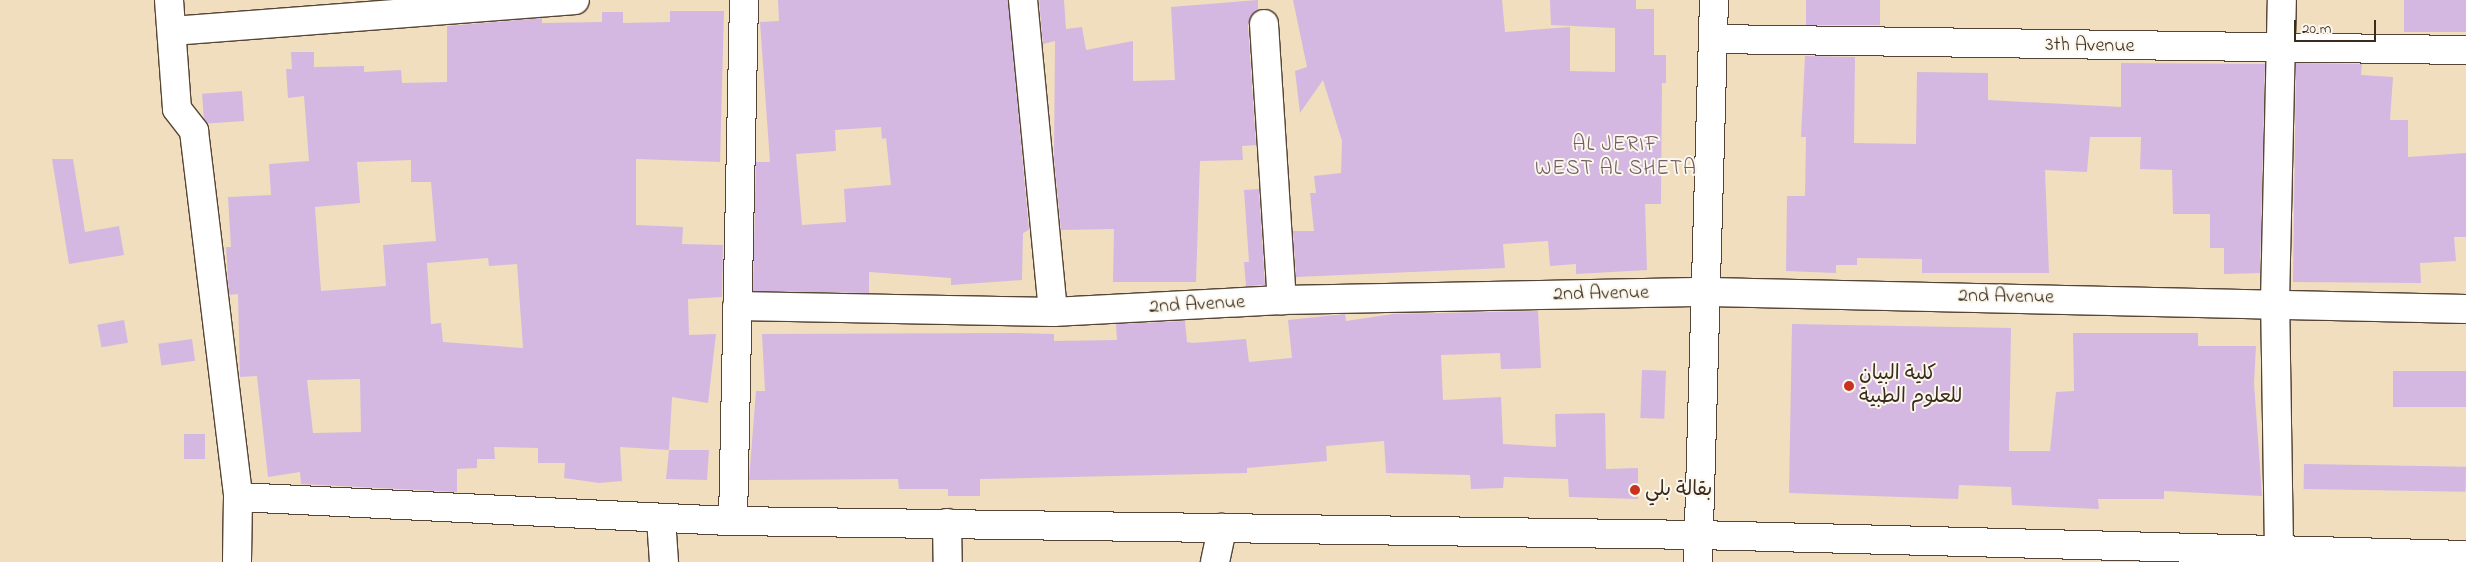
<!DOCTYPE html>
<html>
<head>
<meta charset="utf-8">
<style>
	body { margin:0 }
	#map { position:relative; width:2466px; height:562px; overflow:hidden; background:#f1debe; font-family:"Indie Flower","Playpen Sans Arabic",sans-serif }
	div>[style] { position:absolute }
	.building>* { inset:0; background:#d4b8e1; transform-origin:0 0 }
	.roads { filter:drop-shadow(1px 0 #564536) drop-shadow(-1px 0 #564536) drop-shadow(0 1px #564536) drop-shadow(0 -1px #564536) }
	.minor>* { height:28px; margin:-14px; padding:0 14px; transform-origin:14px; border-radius:14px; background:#fff }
	.dots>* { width:14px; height:14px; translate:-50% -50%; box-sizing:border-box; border:2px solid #fbf7ec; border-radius:50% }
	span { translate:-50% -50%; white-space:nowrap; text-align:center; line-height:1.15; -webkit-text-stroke:4px #fbf7ec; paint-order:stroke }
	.street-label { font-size:20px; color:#3b2a1e }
	.poi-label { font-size:20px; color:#3b2a1e }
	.left { translate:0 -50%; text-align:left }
	.neighbourhood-label { font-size:21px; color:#715c62; letter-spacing:1px }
	.scale { position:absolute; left:2294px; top:20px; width:82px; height:22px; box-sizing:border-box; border:2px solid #3b2a1e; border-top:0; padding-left:6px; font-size:15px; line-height:18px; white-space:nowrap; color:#3b2a1e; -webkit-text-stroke:4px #fbf7ec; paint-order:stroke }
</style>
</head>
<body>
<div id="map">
	<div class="building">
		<div style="clip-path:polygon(evenodd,778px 0,1008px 0,1029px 230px,1023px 233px,1022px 280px,951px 285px,951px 278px,869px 272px,869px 293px,753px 291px,756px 162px,770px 162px,760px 22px,779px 21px,778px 0,881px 127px,882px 139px,886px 138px,891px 185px,844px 189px,846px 222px,802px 225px,796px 154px,836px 151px,835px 130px,881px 127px)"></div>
		<div style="clip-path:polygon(1039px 0,1064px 0,1066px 29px,1082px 27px,1086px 50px,1133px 41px,1133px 81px,1175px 80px,1171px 7px,1258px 0,1258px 10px,1248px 25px,1256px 145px,1242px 146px,1243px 160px,1200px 161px,1196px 282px,1113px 282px,1114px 229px,1061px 230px,1054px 158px,1055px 41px,1043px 44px)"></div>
		<div style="clip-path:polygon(1293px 0,1502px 0,1505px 32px,1570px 27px,1570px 71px,1615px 72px,1615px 28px,1551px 25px,1550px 0,1636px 0,1636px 9px,1654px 9px,1654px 55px,1666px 55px,1666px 83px,1662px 83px,1661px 204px,1645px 204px,1647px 270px,1576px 274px,1576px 264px,1550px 266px,1548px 241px,1503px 244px,1505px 268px,1296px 277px,1293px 231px,1314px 231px,1310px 193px,1316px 193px,1314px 176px,1341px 173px,1342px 141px,1323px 80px,1300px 113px,1295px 71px,1307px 67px)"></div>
		<div style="left:1806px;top:0;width:74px;height:25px"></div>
		<div style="left:2404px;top:0;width:62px;height:32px"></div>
		<div style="clip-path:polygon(evenodd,670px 11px,724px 11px,720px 162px,636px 159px,636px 225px,683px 227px,682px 244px,723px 245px,722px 297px,688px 299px,689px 335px,716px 334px,708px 403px,672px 397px,669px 450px,709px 450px,707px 480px,666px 479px,669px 450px,620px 447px,622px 481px,599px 483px,564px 478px,565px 463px,538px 463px,538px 448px,494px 447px,495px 459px,477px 459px,477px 468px,457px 469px,457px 492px,301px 484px,300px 472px,268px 477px,257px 376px,240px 377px,238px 294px,229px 295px,226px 247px,231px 247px,228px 197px,271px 195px,269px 164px,309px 161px,304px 96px,288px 98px,286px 69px,292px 69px,291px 52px,314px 52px,314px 67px,364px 66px,364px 72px,401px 70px,402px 83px,447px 82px,447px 26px,542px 18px,542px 23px,602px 22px,602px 12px,623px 12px,623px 23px,670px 22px,670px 11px,411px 160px,411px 182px,431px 182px,436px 241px,383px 245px,386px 286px,321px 291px,315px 207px,360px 203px,357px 162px,411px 160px,670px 11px,488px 258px,489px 266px,517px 264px,523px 348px,443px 342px,441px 323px,431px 324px,427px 263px,488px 258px,670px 11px,360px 379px,361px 432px,313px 433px,307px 380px,360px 379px)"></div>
		<div style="clip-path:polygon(1805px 56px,1855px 57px,1854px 143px,1916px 144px,1917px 72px,1988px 73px,1988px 100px,2121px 107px,2121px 63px,2265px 64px,2260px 273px,2224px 274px,2224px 248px,2210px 248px,2210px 214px,2173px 214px,2172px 170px,2140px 169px,2141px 137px,2090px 137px,2087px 172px,2045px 170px,2049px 273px,1922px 273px,1922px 259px,1857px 258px,1857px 265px,1836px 265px,1836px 273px,1786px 271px,1787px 196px,1805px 196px,1806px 137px,1801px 137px)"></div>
		<div style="clip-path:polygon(2296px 63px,2362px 64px,2361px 75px,2393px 77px,2390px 120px,2408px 120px,2408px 157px,2466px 153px,2466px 237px,2454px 237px,2456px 261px,2420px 263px,2421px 283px,2293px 282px)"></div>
		<div style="left:242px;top:91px;width:30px;height:40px;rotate:86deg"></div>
		<div style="clip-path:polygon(52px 159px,73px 159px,85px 232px,119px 226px,124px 255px,69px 264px)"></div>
		<div style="clip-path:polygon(1259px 189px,1265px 285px,1246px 286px,1244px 262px,1249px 262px,1244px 190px)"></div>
		<div style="clip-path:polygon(1538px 311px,1541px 368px,1501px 369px,1500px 353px,1441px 355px,1443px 400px,1501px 397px,1503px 444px,1556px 447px,1555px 414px,1605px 413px,1606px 469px,1638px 468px,1638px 499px,1569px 497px,1568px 479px,1504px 477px,1503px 488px,1471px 489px,1470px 475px,1386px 473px,1384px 441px,1326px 446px,1327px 461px,1247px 468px,1247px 473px,980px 479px,980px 496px,948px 496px,948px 489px,899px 489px,898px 479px,749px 480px,756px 391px,765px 391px,762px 334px,1013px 333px,1054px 334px,1054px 341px,1117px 340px,1116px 324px,1185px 321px,1187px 342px,1192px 343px,1246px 339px,1249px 362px,1292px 358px,1288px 320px,1345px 314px,1346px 321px,1393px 314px)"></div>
		<div style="left:124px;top:320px;width:23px;height:27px;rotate:80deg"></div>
		<div style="clip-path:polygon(1792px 324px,2011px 328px,2009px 451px,2050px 451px,2056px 392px,2074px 391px,2073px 333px,2198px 333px,2198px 346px,2256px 346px,2254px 383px,2262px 496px,2164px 491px,2164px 499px,2098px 499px,2099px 509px,2012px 505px,2011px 487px,1959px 485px,1958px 499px,1789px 493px)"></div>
		<div style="left:192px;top:339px;width:22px;height:34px;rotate:82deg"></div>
		<div style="left:1642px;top:370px;width:24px;height:48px;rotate:2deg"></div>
		<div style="left:2466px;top:371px;width:36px;height:73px;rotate:90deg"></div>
		<div style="left:184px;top:434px;width:21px;height:25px"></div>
		<div style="left:2304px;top:464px;width:162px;height:25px;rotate:1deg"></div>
	</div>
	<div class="roads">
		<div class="minor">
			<div style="left:169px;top:0;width:109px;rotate:85.8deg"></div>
			<div style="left:177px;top:109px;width:28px;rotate:52deg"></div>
			<div style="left:194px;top:131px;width:369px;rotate:83.1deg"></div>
			<div style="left:238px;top:497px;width:65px;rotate:90.9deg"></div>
			<div style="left:1023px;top:0;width:313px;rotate:84.5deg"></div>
			<div style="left:1264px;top:24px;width:277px;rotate:86.3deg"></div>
			<div style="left:173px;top:31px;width:403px;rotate:-4.4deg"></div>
			<div style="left:1713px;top:39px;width:753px;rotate:0.84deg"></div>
			<div style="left:737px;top:306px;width:316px;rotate:1.1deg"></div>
			<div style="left:1053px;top:312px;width:229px;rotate:-3deg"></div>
			<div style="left:1282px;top:300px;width:426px;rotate:-1.1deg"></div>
			<div style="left:1708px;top:292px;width:758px;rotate:1.28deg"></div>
			<div style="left:238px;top:497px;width:496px;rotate:2.8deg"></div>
			<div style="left:733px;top:521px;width:965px;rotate:0.83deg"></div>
			<div style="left:1698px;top:535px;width:768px;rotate:1.49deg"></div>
			<div style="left:661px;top:519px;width:43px;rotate:86deg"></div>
			<div style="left:733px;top:521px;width:521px;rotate:-88.79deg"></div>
			<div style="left:947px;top:523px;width:39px;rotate:89deg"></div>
			<div style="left:2279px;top:550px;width:248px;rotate:-90.9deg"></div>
			<div style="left:2275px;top:302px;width:302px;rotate:-88.7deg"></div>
			<div style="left:1215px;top:562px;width:35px;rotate:-78deg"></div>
			<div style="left:1698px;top:562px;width:562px;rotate:-88.37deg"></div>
		</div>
	</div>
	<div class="dots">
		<div style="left:1849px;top:386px;background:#c8321e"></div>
		<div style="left:1635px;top:490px;background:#c8321e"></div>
	</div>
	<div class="street-label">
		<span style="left:2090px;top:46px;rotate:1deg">3th Avenue</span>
		<span style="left:1601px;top:294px;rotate:-1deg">2nd Avenue</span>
		<span style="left:2006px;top:297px;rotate:1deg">2nd Avenue</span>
		<span style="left:1197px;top:305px;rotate:-3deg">2nd Avenue</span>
	</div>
	<div class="poi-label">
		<span class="left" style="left:1859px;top:386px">كلية البيان<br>للعلوم الطبية</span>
		<span class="left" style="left:1645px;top:490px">بقالة بلي</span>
	</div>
	<div class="neighbourhood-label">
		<span style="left:1616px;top:157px">AL JERIF<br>WEST AL SHETA</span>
	</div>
	<div class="scale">20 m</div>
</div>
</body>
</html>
